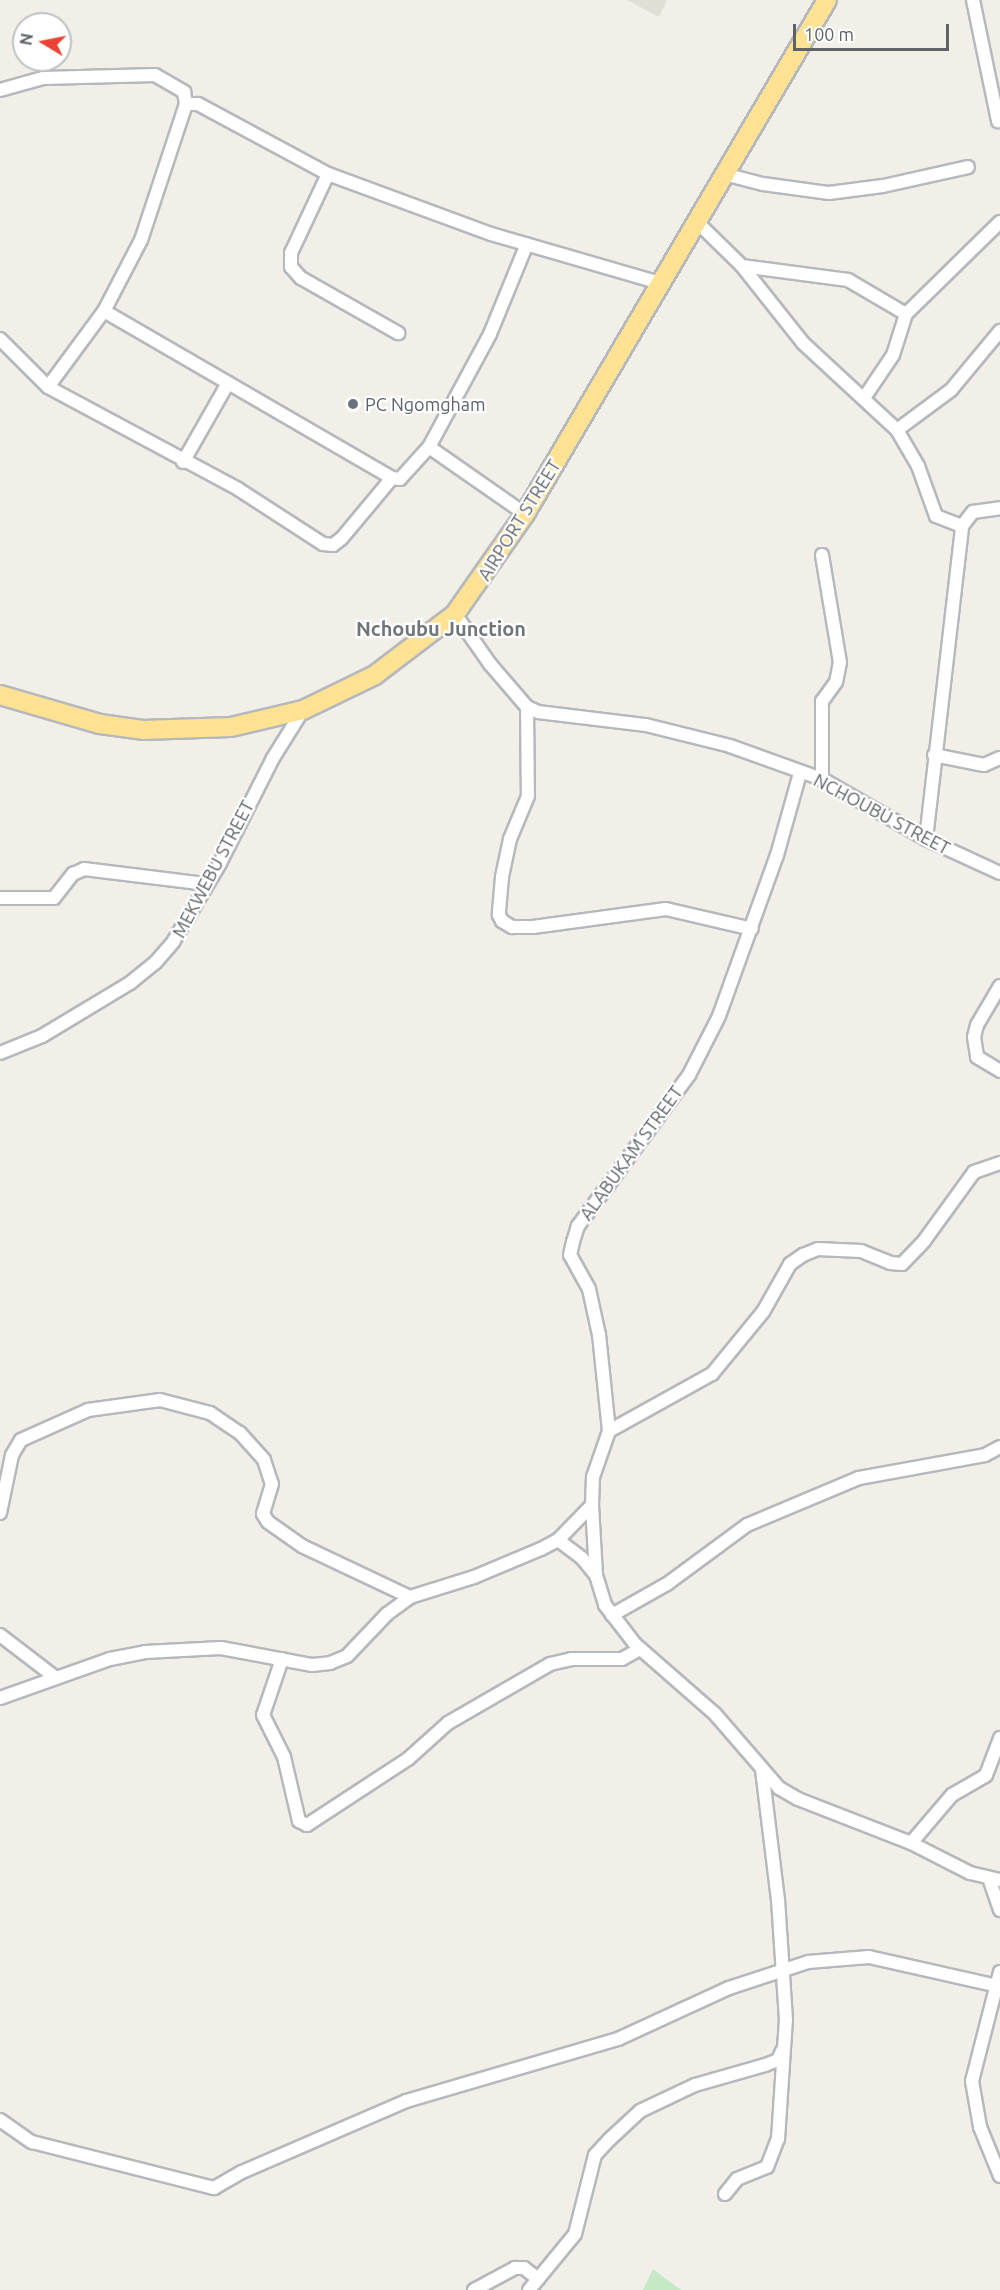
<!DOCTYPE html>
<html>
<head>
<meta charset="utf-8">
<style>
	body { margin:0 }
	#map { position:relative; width:1000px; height:2290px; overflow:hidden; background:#f1efe8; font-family:Ubuntu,sans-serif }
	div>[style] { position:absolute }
	.education>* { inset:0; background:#e1ded6 }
	.green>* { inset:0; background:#c5e8c5 }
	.roads { filter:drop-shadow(2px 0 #b5b8bc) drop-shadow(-2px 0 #b5b8bc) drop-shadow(0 2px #b5b8bc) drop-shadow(0 -2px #b5b8bc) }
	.minor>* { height:12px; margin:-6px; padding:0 6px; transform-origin:6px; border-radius:6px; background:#fff }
	.highway>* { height:18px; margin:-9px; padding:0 9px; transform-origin:9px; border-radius:9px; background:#fde293 }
	.dots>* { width:16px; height:16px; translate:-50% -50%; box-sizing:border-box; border:3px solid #fff; border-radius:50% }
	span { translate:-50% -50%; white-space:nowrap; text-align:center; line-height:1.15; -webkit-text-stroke:4.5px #fff; paint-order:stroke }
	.worship-label { font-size:18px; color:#5b616d }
	.left { translate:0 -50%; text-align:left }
	.street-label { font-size:18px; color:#5f6368 }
	.neighbourhood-label { font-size:20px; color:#70757a; font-weight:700 }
	.north { position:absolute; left:12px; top:12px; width:60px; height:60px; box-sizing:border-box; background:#fff; border:2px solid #bfc1c3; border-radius:50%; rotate:280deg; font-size:16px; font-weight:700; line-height:24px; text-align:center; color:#5f6368 }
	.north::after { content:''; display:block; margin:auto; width:21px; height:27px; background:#ea4335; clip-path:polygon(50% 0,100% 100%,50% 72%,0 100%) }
	.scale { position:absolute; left:793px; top:24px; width:156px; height:27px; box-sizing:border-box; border:3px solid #5f6368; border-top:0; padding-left:8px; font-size:18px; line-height:21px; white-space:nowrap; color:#5f6368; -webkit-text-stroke:4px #fff; paint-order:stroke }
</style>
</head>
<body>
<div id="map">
	<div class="education">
		<div style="clip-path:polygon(627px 0,667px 0,659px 17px)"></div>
	</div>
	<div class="green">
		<div style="clip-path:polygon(653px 2269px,681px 2290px,643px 2290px)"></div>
	</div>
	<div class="roads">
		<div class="minor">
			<div style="left:973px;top:0;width:124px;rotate:78.3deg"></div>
			<div style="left:0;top:90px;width:45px;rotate:-15.6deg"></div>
			<div style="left:43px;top:78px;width:112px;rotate:-1.5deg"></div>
			<div style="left:155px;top:75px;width:34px;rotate:30deg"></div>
			<div style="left:184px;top:92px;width:12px;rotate:81deg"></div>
			<div style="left:186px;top:104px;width:143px;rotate:108.3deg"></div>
			<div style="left:141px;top:240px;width:80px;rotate:117.5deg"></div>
			<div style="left:104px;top:311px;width:94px;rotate:126.4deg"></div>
			<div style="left:186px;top:104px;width:12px"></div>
			<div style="left:198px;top:104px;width:148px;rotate:28.3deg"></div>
			<div style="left:328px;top:174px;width:174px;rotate:20.2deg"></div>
			<div style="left:491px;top:234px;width:176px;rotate:16.2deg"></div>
			<div style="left:328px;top:174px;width:87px;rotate:115.1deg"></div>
			<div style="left:291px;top:253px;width:14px;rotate:90deg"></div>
			<div style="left:291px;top:267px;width:15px;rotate:48deg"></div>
			<div style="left:301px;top:278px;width:112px;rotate:29.6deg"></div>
			<div style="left:724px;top:174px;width:40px;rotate:14.4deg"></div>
			<div style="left:763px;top:184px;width:67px;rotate:7.8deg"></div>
			<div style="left:829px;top:193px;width:54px;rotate:-7.4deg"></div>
			<div style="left:883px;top:186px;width:87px;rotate:-12.6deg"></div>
			<div style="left:696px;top:221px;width:64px;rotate:44.4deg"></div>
			<div style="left:742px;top:266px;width:98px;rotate:51.6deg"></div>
			<div style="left:803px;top:343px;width:128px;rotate:42.8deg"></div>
			<div style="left:897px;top:430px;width:42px;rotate:59.7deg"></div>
			<div style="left:918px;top:466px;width:53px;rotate:70.2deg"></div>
			<div style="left:936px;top:516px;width:28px;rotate:21deg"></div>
			<div style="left:742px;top:266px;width:107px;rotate:7.5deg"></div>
			<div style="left:848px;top:280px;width:67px;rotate:30.4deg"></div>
			<div style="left:104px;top:311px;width:333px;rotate:30.1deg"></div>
			<div style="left:392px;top:478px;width:8px;rotate:7deg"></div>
			<div style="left:400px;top:479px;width:43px;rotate:-47.8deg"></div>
			<div style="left:429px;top:447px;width:117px;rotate:34.9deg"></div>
			<div style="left:0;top:339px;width:68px;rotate:45deg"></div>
			<div style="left:48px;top:387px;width:216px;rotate:28.2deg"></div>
			<div style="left:238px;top:489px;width:101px;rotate:32.9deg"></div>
			<div style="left:323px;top:544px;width:10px;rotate:6deg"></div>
			<div style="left:333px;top:545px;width:11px;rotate:-38deg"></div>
			<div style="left:342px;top:538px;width:78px;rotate:-50.2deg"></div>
			<div style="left:864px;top:398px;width:52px;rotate:-56deg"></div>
			<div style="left:893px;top:355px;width:43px;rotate:-72.4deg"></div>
			<div style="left:906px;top:314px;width:132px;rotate:-44.4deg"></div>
			<div style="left:897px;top:430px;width:67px;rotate:-36.5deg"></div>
			<div style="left:951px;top:390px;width:77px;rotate:-50.3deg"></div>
			<div style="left:429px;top:447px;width:128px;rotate:-61.6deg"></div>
			<div style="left:490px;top:334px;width:97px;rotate:-67.7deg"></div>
			<div style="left:183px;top:462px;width:91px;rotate:-60.3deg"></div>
			<div style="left:822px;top:555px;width:109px;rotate:80.5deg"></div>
			<div style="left:840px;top:662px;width:20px;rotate:101deg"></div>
			<div style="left:836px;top:682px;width:24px;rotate:126deg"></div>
			<div style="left:822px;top:701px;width:78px;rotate:90deg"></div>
			<div style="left:455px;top:614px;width:61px;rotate:55deg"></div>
			<div style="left:490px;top:664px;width:57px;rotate:49.3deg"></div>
			<div style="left:527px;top:707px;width:12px;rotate:24deg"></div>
			<div style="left:538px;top:712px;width:109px;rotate:6.9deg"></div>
			<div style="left:646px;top:725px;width:87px;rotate:14deg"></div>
			<div style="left:730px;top:746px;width:98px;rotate:19.7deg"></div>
			<div style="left:822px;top:779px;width:120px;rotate:30deg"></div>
			<div style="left:926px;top:839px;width:81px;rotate:24.7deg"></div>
			<div style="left:527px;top:707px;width:89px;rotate:89.4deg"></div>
			<div style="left:528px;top:796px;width:47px;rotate:112.7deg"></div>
			<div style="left:510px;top:839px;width:39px;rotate:102deg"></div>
			<div style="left:502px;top:877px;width:38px;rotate:95deg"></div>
			<div style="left:499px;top:915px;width:7px;rotate:63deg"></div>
			<div style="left:502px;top:921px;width:12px;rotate:31deg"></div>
			<div style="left:512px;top:927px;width:21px"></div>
			<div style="left:533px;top:927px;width:134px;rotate:-7.7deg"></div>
			<div style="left:666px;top:909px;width:88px;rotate:13.1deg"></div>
			<div style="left:934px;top:755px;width:51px;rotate:11.3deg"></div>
			<div style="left:984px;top:765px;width:17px;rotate:-24deg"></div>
			<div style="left:926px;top:839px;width:315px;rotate:-83.4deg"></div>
			<div style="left:962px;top:526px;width:18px;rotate:-52deg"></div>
			<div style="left:973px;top:512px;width:27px;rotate:-8deg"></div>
			<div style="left:0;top:898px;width:54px"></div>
			<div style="left:54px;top:898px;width:31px;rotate:-52deg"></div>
			<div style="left:73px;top:874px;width:12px;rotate:-24deg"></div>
			<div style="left:84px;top:869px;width:124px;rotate:7deg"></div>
			<div style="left:1000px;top:986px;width:45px;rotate:120.5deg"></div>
			<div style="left:977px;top:1025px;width:12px;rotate:104deg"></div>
			<div style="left:974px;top:1037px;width:20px;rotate:81deg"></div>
			<div style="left:977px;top:1057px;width:27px;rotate:31deg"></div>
			<div style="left:0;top:1053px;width:45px;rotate:-22deg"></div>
			<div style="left:42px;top:1036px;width:103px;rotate:-31.1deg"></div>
			<div style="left:130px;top:983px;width:32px;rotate:-39deg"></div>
			<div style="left:155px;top:963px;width:28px;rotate:-49deg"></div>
			<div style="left:173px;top:942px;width:90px;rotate:-59.1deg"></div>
			<div style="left:219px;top:865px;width:120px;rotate:-63.2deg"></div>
			<div style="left:273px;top:758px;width:57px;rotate:-58deg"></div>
			<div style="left:609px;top:1431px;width:118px;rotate:-29deg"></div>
			<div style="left:712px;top:1374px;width:80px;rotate:-50.6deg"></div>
			<div style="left:763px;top:1312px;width:55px;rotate:-60.6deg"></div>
			<div style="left:790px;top:1264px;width:16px;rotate:-35deg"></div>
			<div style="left:803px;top:1255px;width:16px;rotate:-22deg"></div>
			<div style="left:818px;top:1249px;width:43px;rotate:2.7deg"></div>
			<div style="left:861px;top:1251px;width:31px;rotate:22deg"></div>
			<div style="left:890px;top:1263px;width:12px;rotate:5deg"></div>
			<div style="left:902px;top:1264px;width:32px;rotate:-46deg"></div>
			<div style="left:924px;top:1241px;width:85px;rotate:-54.1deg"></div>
			<div style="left:974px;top:1172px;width:28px;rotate:-19deg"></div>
			<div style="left:592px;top:1505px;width:70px;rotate:86.7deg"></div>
			<div style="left:596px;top:1575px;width:31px;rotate:73deg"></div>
			<div style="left:605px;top:1605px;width:49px;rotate:52.4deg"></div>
			<div style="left:635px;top:1644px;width:106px;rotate:41.2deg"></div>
			<div style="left:715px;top:1714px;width:98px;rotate:49.1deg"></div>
			<div style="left:779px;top:1788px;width:22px;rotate:30deg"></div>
			<div style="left:798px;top:1799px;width:121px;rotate:21.3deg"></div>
			<div style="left:911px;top:1843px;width:66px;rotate:27deg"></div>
			<div style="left:970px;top:1873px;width:31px;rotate:13deg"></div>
			<div style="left:0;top:1513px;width:59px;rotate:-78.3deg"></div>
			<div style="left:12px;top:1455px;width:17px;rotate:-59deg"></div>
			<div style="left:21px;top:1440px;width:73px;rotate:-24.1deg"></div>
			<div style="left:88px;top:1410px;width:73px;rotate:-7.9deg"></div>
			<div style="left:160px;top:1400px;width:52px;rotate:14.6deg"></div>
			<div style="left:210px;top:1413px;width:36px;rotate:34deg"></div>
			<div style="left:240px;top:1433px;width:36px;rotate:48deg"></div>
			<div style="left:264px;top:1460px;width:25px;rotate:72deg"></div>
			<div style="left:272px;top:1484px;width:31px;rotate:107deg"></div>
			<div style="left:263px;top:1514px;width:9px;rotate:58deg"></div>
			<div style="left:268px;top:1522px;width:42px;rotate:35.2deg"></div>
			<div style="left:302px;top:1546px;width:119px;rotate:25.3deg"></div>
			<div style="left:558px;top:1540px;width:30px;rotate:37deg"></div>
			<div style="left:582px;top:1558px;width:22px;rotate:51deg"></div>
			<div style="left:612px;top:1615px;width:63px;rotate:-29.4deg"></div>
			<div style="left:667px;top:1584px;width:99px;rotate:-36.4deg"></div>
			<div style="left:747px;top:1525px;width:121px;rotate:-22.8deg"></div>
			<div style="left:859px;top:1478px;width:128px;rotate:-10.3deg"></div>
			<div style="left:985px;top:1455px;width:17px;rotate:-28deg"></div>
			<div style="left:0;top:1635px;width:69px;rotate:37.4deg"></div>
			<div style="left:282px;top:1659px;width:59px;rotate:108.7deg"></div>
			<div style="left:263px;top:1715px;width:47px;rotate:63.4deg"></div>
			<div style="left:284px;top:1757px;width:66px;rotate:76.8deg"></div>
			<div style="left:299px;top:1821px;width:9px;rotate:27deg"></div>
			<div style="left:307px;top:1825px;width:121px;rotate:-33.2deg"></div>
			<div style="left:408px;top:1759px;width:54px;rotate:-42deg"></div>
			<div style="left:448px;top:1723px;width:118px;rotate:-30deg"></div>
			<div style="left:550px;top:1664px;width:22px;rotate:-13deg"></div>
			<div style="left:571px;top:1659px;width:51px"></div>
			<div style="left:622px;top:1659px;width:21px;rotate:-29deg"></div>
			<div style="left:0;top:1698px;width:117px;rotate:-19.5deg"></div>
			<div style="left:110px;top:1659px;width:36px;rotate:-11deg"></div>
			<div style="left:145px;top:1652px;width:76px;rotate:-3deg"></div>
			<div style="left:221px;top:1648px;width:93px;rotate:10.6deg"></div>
			<div style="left:312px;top:1665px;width:18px;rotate:-6deg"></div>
			<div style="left:330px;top:1663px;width:18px;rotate:-22deg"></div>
			<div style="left:347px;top:1656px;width:58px;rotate:-46.4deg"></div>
			<div style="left:387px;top:1614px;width:29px;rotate:-36deg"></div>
			<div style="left:410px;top:1597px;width:67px;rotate:-17.4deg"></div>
			<div style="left:474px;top:1577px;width:73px;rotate:-22.7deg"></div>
			<div style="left:541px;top:1549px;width:19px;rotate:-28deg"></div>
			<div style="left:558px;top:1540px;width:49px;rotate:-45.8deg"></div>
			<div style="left:592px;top:1505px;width:28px;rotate:-88deg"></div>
			<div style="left:593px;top:1477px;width:49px;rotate:-70.8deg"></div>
			<div style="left:609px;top:1431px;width:97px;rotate:-95.9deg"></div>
			<div style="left:599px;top:1335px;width:47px;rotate:-102.3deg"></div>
			<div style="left:589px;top:1289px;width:39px;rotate:-119deg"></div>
			<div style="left:570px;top:1255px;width:13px;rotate:-77deg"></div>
			<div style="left:573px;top:1242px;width:17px;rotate:-73deg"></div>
			<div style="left:578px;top:1226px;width:187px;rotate:-53.7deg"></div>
			<div style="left:689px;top:1075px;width:66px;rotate:-63deg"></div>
			<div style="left:719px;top:1016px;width:171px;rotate:-70.2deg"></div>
			<div style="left:777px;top:855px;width:85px;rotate:-74.3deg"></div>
			<div style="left:911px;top:1843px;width:63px;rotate:-49.5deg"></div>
			<div style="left:952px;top:1795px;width:39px;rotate:-30deg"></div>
			<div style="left:986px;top:1775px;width:40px;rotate:-69deg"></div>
			<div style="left:989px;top:1878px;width:34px;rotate:71deg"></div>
			<div style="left:1000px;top:1972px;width:113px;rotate:104.4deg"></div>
			<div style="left:972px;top:2081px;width:47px;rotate:80.1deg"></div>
			<div style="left:980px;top:2127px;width:53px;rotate:67.8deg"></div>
			<div style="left:0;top:2120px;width:39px;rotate:35deg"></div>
			<div style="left:32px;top:2142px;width:188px;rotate:14.2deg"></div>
			<div style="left:214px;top:2188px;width:32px;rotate:-30deg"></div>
			<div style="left:242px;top:2172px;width:179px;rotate:-23.4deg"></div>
			<div style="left:406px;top:2101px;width:221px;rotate:-16.3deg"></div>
			<div style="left:618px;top:2039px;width:122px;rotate:-24.7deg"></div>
			<div style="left:729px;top:1988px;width:83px;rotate:-18.2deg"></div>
			<div style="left:808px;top:1962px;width:61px;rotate:-4.7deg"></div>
			<div style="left:869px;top:1957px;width:132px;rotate:12.7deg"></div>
			<div style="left:725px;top:2194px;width:19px;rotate:-51deg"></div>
			<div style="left:737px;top:2179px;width:32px;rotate:-22deg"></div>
			<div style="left:767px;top:2167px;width:30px;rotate:-69deg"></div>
			<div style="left:778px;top:2139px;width:119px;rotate:-86.2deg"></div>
			<div style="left:786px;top:2020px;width:120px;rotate:-93.8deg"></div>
			<div style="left:778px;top:1900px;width:131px;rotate:-97deg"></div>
			<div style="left:474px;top:2290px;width:47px;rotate:-28.2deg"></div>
			<div style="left:515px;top:2268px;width:9px"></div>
			<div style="left:524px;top:2268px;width:18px;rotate:38deg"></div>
			<div style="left:529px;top:2290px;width:72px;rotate:-50.6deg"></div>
			<div style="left:575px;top:2234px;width:81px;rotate:-75.8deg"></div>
			<div style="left:595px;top:2155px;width:22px;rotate:-47deg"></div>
			<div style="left:610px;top:2139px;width:41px;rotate:-43deg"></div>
			<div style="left:640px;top:2111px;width:61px;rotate:-25.3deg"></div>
			<div style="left:695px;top:2085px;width:73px;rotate:-15.9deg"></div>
			<div style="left:765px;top:2065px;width:14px;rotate:-21deg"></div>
			<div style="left:778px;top:2060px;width:10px;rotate:-66deg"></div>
		</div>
		<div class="highway">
			<div style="left:0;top:695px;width:104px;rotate:16.2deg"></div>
			<div style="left:100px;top:724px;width:43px;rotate:7.9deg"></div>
			<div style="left:143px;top:730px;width:88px;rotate:-2deg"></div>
			<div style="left:231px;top:727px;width:74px;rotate:-13.3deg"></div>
			<div style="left:303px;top:710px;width:80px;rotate:-25.9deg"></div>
			<div style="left:375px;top:675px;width:101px;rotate:-37.3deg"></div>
			<div style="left:455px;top:614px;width:122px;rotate:-55deg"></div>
			<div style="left:525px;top:514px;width:596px;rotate:-59.56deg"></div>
		</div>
	</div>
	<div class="dots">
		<div style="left:353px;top:404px;background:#6b7280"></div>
	</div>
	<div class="worship-label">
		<span class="left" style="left:365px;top:404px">PC Ngomgham</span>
	</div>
	<div class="street-label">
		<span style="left:519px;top:520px;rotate:-58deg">AIRPORT STREET</span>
		<span style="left:882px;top:814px;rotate:28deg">NCHOUBU STREET</span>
		<span style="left:213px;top:869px;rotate:-62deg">MEKWEBU STREET</span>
		<span style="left:631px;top:1153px;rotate:-54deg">ALABUKAM STREET</span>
	</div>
	<div class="neighbourhood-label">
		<span style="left:441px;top:628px">Nchoubu Junction</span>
	</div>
	<div class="north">N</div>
	<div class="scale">100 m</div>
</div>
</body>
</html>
